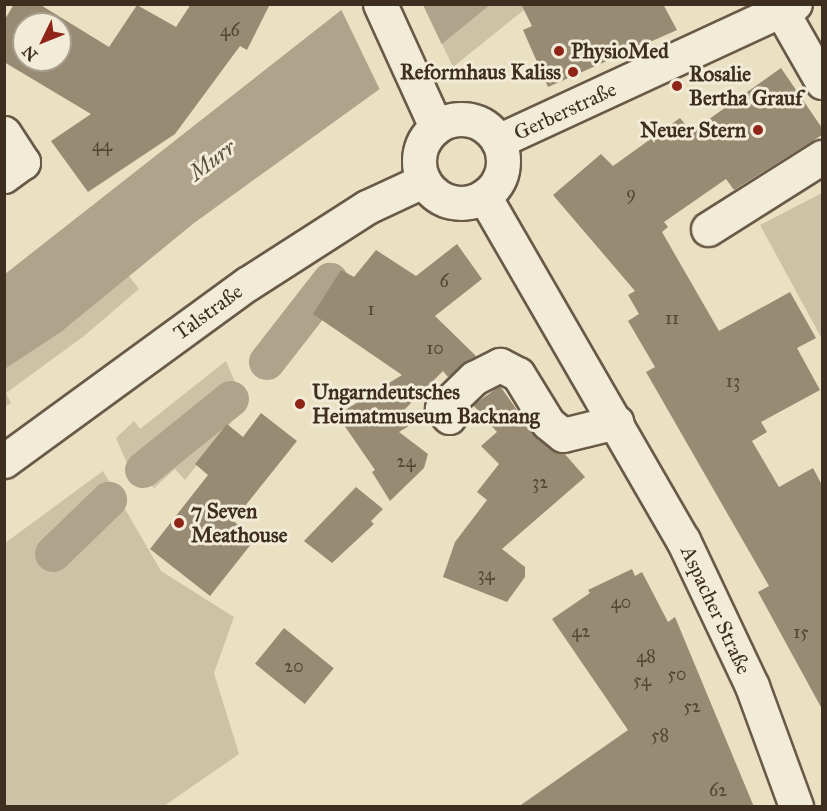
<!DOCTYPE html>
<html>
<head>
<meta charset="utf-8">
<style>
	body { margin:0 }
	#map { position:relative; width:827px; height:811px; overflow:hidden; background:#eae0c2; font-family:"IM FELL Great Primer",serif }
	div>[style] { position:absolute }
	.green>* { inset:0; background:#cdc2a6 }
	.water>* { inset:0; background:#b0a38b }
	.pier>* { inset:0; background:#eae0c2 }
	.canal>* { height:36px; margin:-18px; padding:0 18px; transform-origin:18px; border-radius:18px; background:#b0a38b }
	.building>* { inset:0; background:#978b74; transform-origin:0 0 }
	.roads { filter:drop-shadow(2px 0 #695a48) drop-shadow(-2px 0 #695a48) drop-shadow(0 2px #695a48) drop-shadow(0 -2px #695a48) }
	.minor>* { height:33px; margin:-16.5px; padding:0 16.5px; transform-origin:16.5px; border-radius:16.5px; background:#f1ebd7 }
	.minor>.ring { margin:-16.5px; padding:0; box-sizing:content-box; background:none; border:33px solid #f1ebd7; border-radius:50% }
	.dots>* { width:16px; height:16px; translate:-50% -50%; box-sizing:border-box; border:3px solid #f1ebd7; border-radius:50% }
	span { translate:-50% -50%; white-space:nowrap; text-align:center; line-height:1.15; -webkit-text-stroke:6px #f1ebd7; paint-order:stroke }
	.number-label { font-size:18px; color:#544535 }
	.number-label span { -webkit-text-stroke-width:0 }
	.poi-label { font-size:21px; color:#3e2e20; font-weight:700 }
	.left { translate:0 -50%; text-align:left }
	.right { translate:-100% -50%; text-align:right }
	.street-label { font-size:21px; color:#3e2e20 }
	.water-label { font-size:22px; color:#5a4b3b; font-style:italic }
	.frame { position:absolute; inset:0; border:6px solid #3e2e20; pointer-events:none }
	.north { position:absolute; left:12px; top:12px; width:60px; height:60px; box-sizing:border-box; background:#f1ebd7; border:2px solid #a99f8e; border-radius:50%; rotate:227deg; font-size:16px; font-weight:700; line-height:24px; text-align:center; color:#3e2e20 }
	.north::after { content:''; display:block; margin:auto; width:21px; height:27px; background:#8f2418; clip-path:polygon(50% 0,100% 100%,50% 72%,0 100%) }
</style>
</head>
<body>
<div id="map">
	<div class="green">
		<div style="clip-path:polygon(490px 5px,530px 5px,453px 67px,442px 44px)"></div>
		<div style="clip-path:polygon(822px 193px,822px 339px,760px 225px)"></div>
		<div style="clip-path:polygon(129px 276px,139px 289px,84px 336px,6px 393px,11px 403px,5px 407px,5px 369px,61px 332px)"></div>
		<div style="clip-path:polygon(226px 361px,245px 405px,185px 480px,175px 469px,154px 488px,126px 461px,116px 438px,134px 421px,140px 429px)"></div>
		<div style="clip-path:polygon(103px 471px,161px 571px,234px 617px,214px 673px,239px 754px,164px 806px,5px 806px,5px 543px)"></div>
	</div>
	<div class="water">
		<div style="clip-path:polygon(349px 4px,490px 5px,442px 44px,194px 223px,61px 332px,5px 369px,5px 274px)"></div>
	</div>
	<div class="pier">
		<div style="clip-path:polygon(344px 4px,423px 5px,443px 47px,380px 90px,340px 7px)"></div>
	</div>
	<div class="canal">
		<div style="left:267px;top:362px;width:103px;rotate:-52.1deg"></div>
		<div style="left:143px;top:470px;width:113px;rotate:-38.9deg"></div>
		<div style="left:53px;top:554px;width:78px;rotate:-44deg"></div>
	</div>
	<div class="building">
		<div style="clip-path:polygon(evenodd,14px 4px,39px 4px,109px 47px,137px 5px,176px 27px,191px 4px,270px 4px,247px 50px,240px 46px,175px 134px,88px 192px,51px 141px,91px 114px,4px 62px,4px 21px,14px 4px,24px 24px,60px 24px,60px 60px,24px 60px,24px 24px)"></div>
		<div style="clip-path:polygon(521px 4px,663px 4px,677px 30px,548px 87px,523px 30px,532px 26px)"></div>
		<div style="clip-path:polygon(781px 68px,822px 128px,822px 135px,734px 190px,726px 179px,664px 222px,668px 227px,662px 232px,719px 331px,790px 292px,816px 338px,797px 348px,820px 390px,761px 422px,767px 432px,752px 441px,779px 487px,813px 468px,822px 485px,822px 709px,758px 592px,769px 586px,646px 372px,655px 367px,628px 321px,639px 314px,628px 295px,635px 291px,553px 195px,601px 154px,613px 166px,680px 118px,691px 132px)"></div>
		<div style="clip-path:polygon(457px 244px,482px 279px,435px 316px,476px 356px,448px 377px,443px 371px,405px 409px,414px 423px,399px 432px,428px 454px,424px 468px,390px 501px,372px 472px,375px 470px,337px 415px,402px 375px,313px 314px,341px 270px,354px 277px,376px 250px,416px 276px)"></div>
		<div style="clip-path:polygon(500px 386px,536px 437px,552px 450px,564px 453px,585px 477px,502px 549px,525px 567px,525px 577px,507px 602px,443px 577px,455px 542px,487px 500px,477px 492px,499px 464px,481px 446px,497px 432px,473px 405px)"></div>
		<div style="clip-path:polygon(261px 413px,297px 441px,233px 521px,256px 538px,210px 596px,150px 549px,208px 475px,195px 464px,227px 424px,243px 437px)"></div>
		<div style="clip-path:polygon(356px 487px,383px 509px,371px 521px,374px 524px,332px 563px,304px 541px)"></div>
		<div style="clip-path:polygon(632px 569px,635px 576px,642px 572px,668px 622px,675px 617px,754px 807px,518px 807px,628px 730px,552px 619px,590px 593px,588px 590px)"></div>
		<div style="left:284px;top:628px;width:64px;height:46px;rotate:39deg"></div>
	</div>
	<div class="roads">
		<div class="minor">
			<div style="left:380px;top:4px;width:135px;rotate:65.5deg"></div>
			<div style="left:781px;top:10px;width:83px;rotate:60.3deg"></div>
			<div class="ring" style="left:419px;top:119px;width:51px;height:51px"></div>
			<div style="left:4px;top:133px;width:35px;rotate:57deg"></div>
			<div style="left:23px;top:162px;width:24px;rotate:144deg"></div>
			<div style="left:498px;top:141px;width:327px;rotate:-24.8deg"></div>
			<div style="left:484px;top:196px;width:397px;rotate:60deg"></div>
			<div style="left:683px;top:540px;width:161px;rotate:64.7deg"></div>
			<div style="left:752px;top:686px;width:128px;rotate:69.9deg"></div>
			<div style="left:708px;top:229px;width:135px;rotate:-32.3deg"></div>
			<div style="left:449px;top:417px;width:11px;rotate:-131deg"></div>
			<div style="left:442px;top:409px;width:45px;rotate:-44.1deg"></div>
			<div style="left:474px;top:378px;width:29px;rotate:-27deg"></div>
			<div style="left:500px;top:365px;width:20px;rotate:27deg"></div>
			<div style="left:518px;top:374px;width:57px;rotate:58.5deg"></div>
			<div style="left:548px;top:423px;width:19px;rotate:39deg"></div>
			<div style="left:563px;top:435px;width:55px;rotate:-13.8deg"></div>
			<div style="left:4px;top:461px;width:301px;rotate:-36.1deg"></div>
			<div style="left:247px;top:284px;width:143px;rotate:-32.7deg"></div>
			<div style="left:367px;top:207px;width:62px;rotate:-24.9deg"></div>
		</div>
	</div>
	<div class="dots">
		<div style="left:559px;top:51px;background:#8f2418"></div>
		<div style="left:573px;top:72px;background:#8f2418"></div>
		<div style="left:677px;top:86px;background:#8f2418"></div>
		<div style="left:758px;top:130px;background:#8f2418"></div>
		<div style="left:300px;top:404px;background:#8f2418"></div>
		<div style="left:179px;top:523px;background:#8f2418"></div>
	</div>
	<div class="number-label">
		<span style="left:230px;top:30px">46</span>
		<span style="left:102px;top:145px">44</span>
		<span style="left:631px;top:193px">9</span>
		<span style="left:444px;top:281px">6</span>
		<span style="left:371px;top:309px">1</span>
		<span style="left:672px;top:318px">11</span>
		<span style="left:435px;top:348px">10</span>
		<span style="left:733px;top:381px">13</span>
		<span style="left:406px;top:461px">24</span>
		<span style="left:540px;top:482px">32</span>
		<span style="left:486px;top:574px">34</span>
		<span style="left:621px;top:602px">40</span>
		<span style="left:581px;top:631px">42</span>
		<span style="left:801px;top:632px">15</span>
		<span style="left:646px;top:656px">48</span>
		<span style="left:294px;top:666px">20</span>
		<span style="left:677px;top:674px">50</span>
		<span style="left:642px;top:680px">54</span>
		<span style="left:692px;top:706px">52</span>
		<span style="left:660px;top:735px">58</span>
		<span style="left:718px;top:790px">62</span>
	</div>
	<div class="poi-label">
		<span class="left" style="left:571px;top:51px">PhysioMed</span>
		<span class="right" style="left:561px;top:72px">Reformhaus Kaliss</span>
		<span class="left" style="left:689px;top:86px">Rosalie<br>Bertha Grauf</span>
		<span class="right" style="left:746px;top:130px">Neuer Stern</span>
		<span class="left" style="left:312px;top:404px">Ungarndeutsches<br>Heimatmuseum Backnang</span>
		<span class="left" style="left:191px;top:523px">7 Seven<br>Meathouse</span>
	</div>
	<div class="street-label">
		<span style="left:565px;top:111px;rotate:-25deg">Gerberstraße</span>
		<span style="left:208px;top:312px;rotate:-36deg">Talstraße</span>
		<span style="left:716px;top:610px;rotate:65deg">Aspacher Straße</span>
	</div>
	<div class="water-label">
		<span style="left:212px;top:160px;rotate:-37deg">Murr</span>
	</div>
	<div class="frame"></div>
	<div class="north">N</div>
</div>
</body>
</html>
